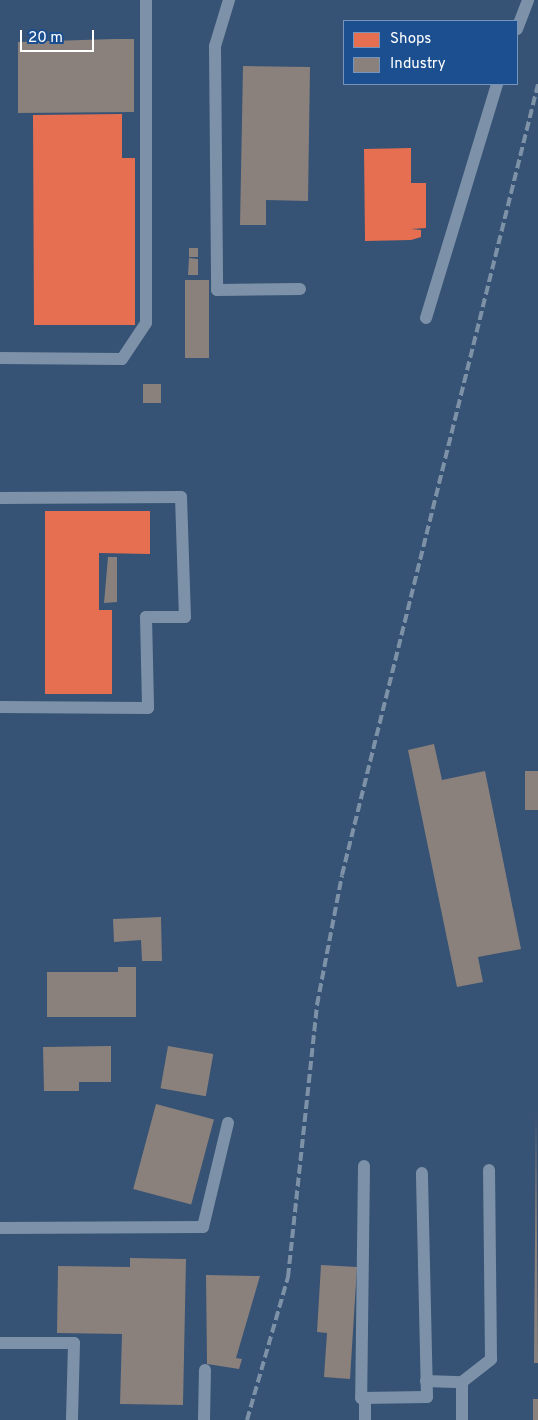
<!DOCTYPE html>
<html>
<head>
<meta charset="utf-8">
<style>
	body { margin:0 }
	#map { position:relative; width:538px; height:1420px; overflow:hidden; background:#365274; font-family:Overpass,sans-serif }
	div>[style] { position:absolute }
	.shops>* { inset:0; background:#e76f51 }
	.industry>* { inset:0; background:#8a817c; transform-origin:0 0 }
	.service>* { height:12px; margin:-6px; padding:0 6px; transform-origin:6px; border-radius:6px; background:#7d92a8 }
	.rail>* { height:4px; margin-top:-2px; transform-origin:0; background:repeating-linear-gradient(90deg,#7e92a7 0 9px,transparent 0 13px) }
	span { translate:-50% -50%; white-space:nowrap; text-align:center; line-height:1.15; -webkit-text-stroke:5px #1b4f8f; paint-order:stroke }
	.legend { position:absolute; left:343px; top:20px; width:175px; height:65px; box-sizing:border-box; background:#1b4f8f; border:1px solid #7695bc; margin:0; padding:6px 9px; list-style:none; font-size:15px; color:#fff }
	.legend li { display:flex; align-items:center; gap:10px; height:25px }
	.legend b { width:25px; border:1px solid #7695bc }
	.scale { position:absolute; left:20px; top:30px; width:74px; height:22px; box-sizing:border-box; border:2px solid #fff; border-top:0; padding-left:6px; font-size:15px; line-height:18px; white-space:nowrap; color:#fff; -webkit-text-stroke:4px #1b4f8f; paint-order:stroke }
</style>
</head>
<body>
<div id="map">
	<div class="shops">
		<div style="clip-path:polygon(122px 114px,122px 158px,135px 158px,135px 325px,34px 325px,33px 115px)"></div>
		<div style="clip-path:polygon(411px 148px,411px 183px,426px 183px,426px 228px,411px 229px,421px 230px,421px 237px,411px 240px,365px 241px,364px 149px)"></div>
		<div style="clip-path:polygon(45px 511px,150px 511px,150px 554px,99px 553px,99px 610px,112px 610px,112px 694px,45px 694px)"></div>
	</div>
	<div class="industry">
		<div style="clip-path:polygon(115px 39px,134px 39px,134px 112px,18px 113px,18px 42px)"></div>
		<div style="clip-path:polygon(243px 66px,310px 67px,308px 201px,266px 200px,266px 225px,240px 225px)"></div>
		<div style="left:189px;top:248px;width:9px;height:9px"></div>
		<div style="clip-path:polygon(189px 258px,198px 259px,198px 275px,188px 275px)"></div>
		<div style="left:185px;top:280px;width:24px;height:78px"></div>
		<div style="left:143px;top:384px;width:18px;height:19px"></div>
		<div style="clip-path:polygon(108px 557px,117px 557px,117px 602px,104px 603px)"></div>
		<div style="clip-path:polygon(434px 744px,442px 780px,485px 771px,521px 949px,478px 957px,483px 982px,457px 987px,408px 750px)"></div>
		<div style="left:525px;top:771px;width:13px;height:39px"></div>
		<div style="clip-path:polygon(161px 917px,162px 961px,142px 961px,141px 940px,114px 942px,113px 919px)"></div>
		<div style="clip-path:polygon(118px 967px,136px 967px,136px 1017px,47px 1017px,47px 972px,118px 972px)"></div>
		<div style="clip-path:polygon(111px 1046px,111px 1082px,79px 1082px,79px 1091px,44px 1091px,43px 1047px)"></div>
		<div style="left:168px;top:1046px;width:46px;height:43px;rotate:10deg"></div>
		<div style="left:156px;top:1104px;width:60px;height:88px;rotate:15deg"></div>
		<div style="clip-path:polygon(536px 1111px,538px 1363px,534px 1363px)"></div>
		<div style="clip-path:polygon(130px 1258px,186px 1259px,183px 1405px,120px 1404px,122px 1334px,57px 1333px,58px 1266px,130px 1267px)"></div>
		<div style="clip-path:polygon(321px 1265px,357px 1267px,350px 1379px,324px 1377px,327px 1333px,317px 1332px)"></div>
		<div style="clip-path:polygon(206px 1275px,260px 1276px,236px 1358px,242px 1359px,239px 1369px,207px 1364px)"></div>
		<div style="left:533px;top:1399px;width:5px;height:21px"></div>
	</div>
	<div class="service">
		<div style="left:229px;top:0;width:48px;rotate:106.9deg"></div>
		<div style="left:215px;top:46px;width:244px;rotate:89.5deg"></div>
		<div style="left:217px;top:290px;width:83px;rotate:-0.7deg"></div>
		<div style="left:517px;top:29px;width:31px;rotate:-69deg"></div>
		<div style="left:426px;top:318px;width:245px;rotate:-73.1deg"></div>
		<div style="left:0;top:358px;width:122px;rotate:0.5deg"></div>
		<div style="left:122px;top:359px;width:43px;rotate:-56.3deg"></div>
		<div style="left:146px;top:323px;width:323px;rotate:-90deg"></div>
		<div style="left:0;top:498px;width:181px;rotate:-0.3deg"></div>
		<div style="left:181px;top:497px;width:120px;rotate:88.1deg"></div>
		<div style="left:185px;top:617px;width:39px;rotate:180deg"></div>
		<div style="left:146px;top:617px;width:91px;rotate:88.7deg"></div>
		<div style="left:148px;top:708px;width:148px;rotate:-179.6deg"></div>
		<div style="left:364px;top:1166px;width:232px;rotate:90.7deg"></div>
		<div style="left:361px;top:1398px;width:66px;rotate:-0.9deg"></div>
		<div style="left:427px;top:1397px;width:224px;rotate:-91.3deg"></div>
		<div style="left:0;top:1228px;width:203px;rotate:-0.3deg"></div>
		<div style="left:203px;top:1227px;width:107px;rotate:-76.5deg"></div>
		<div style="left:0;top:1343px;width:74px"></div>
		<div style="left:74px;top:1343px;width:77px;rotate:91.5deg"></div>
		<div style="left:426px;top:1381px;width:36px;rotate:2deg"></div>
		<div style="left:204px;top:1420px;width:50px;rotate:-88.9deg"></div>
		<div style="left:365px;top:1420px;width:22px;rotate:-90deg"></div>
		<div style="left:462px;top:1420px;width:38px;rotate:-90deg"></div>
		<div style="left:462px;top:1382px;width:37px;rotate:-38deg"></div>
		<div style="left:491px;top:1359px;width:189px;rotate:-90.6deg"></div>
	</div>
	<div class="rail">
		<div style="left:247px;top:1420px;width:149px;rotate:-74deg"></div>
		<div style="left:288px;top:1277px;width:274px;rotate:-83.9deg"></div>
		<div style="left:317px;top:1005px;width:132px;rotate:-79.1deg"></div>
		<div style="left:342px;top:875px;width:815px;rotate:-76.08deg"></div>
	</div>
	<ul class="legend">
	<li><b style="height:14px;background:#e76f51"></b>Shops</li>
	<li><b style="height:14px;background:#8a817c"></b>Industry</li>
	</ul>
	<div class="scale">20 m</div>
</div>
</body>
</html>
